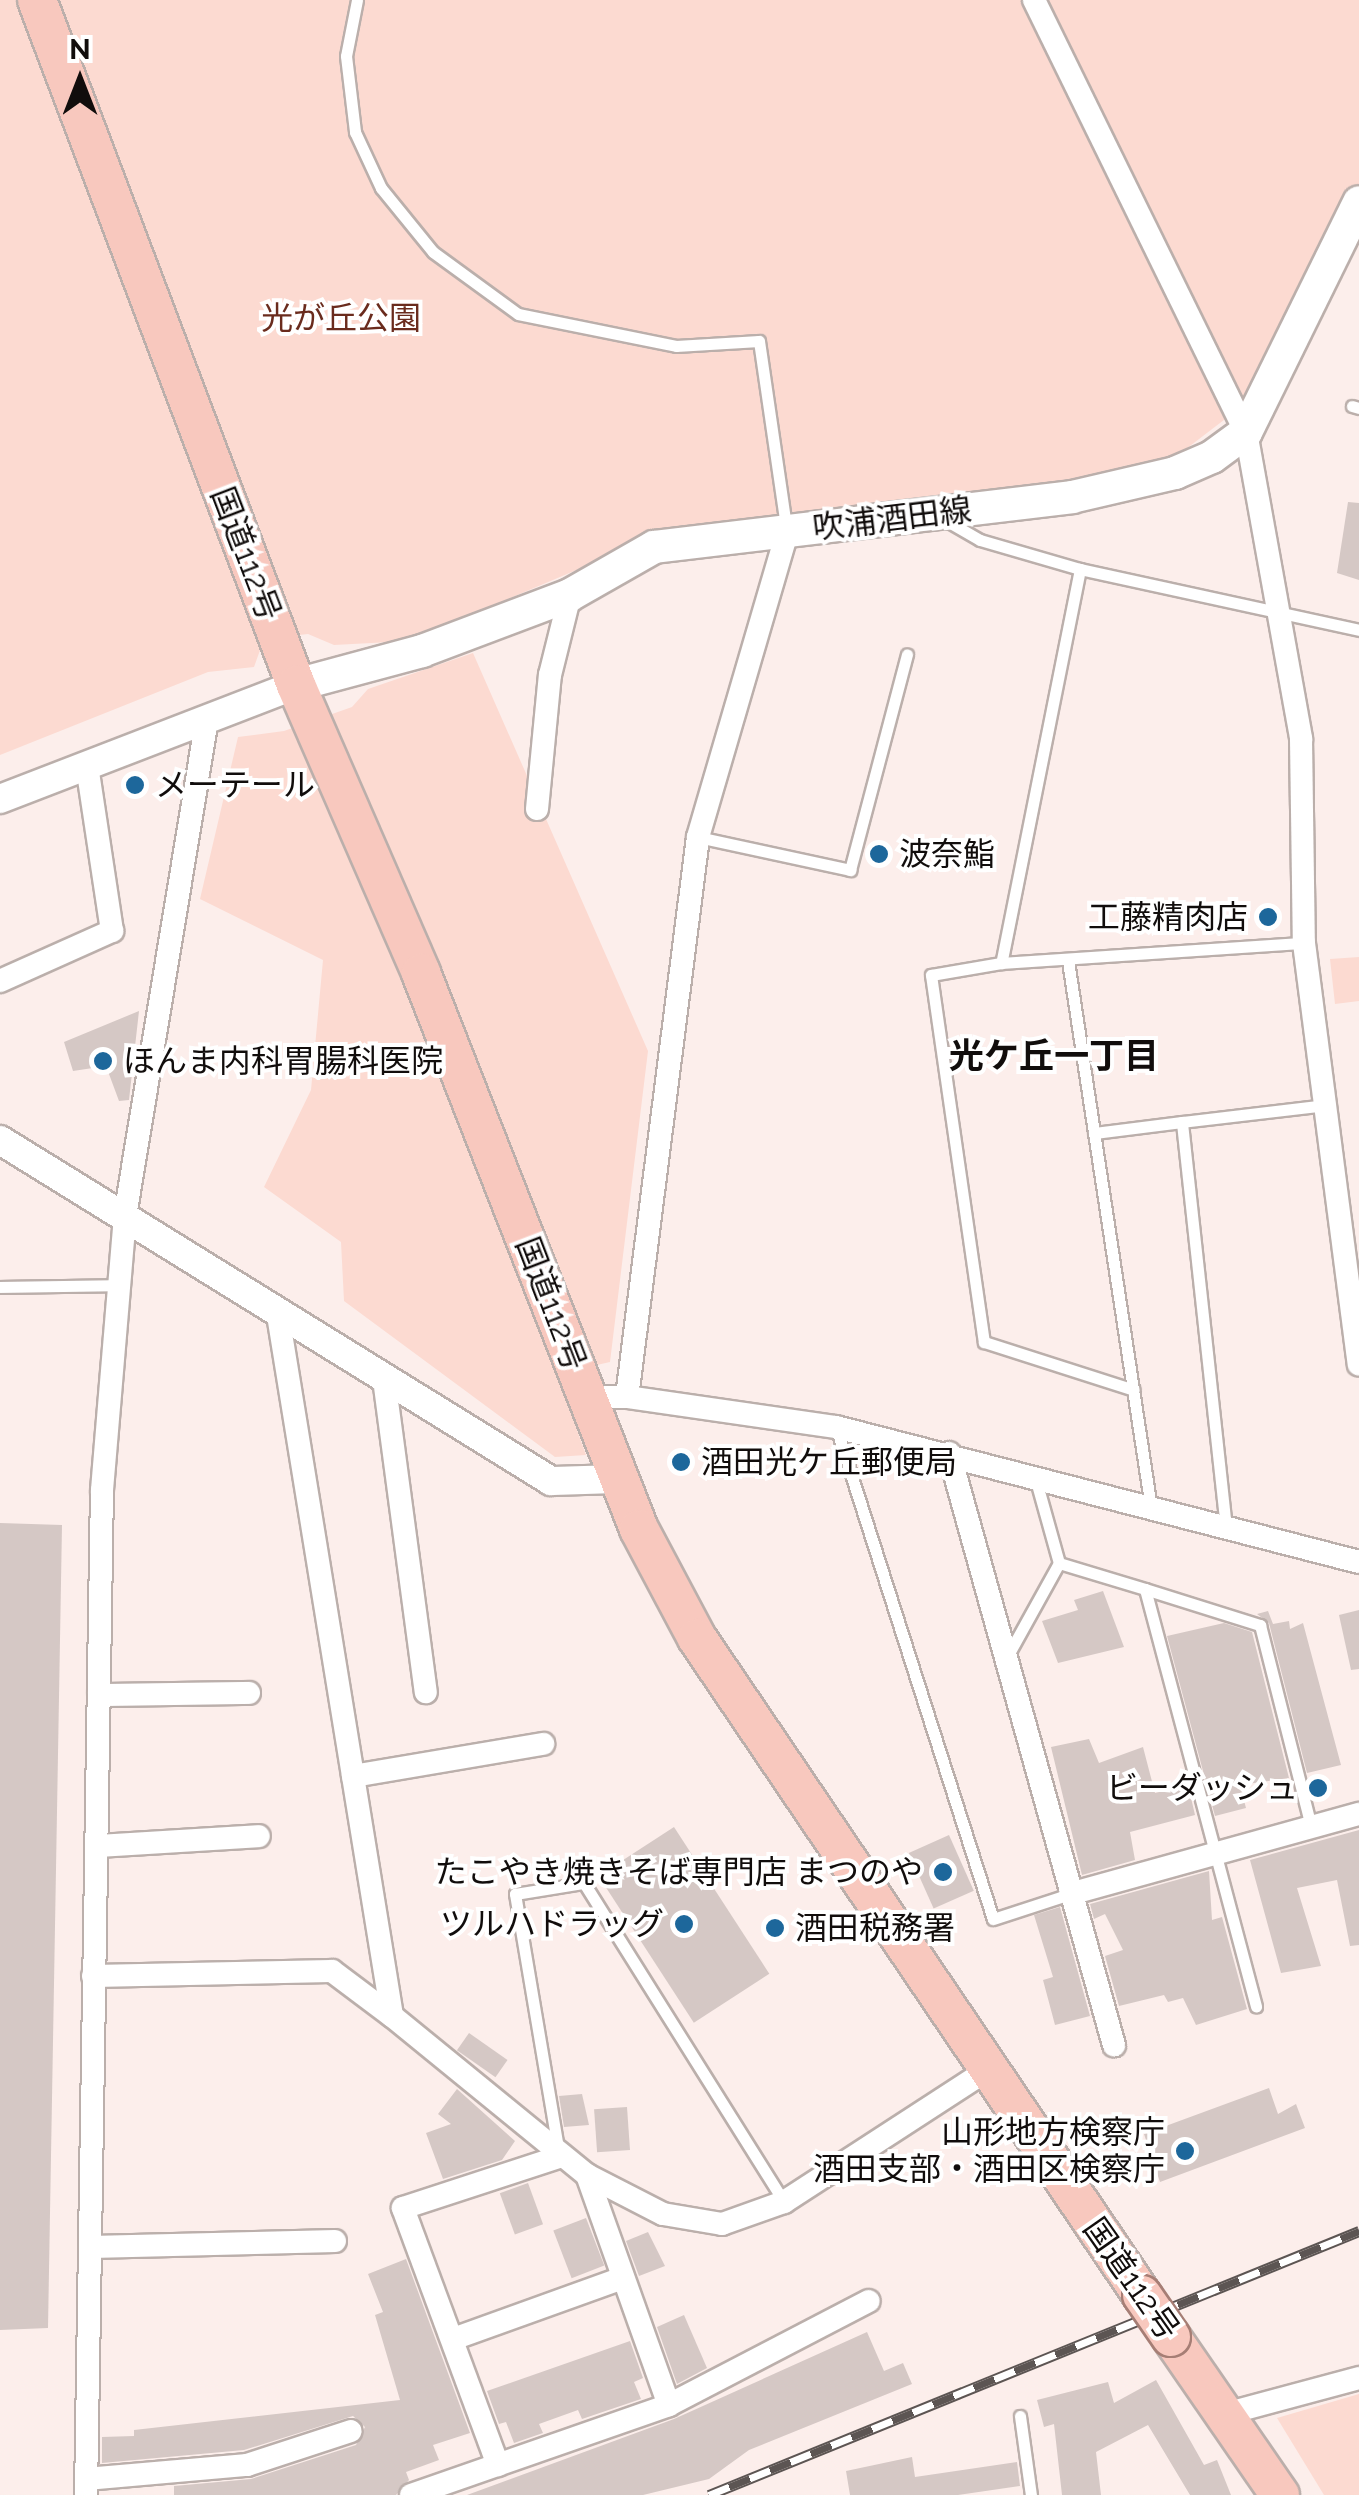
<!DOCTYPE html>
<html>
<head>
<meta charset="utf-8">
<style>
	body { margin:0 }
	#map { position:relative; width:1359px; height:2495px; overflow:hidden; background:#fceeeb; font-family:Raleway,"Noto Sans JP",sans-serif }
	div>[style] { position:absolute }
	.green>* { inset:0; background:#fcdad1 }
	.building>* { inset:0; background:#d5c8c5; transform-origin:0 0 }
	.roads { filter:drop-shadow(2px 0 #bbafab) drop-shadow(-2px 0 #bbafab) drop-shadow(0 2px #bbafab) drop-shadow(0 -2px #bbafab) }
	.service>* { height:11px; margin:-5.5px; padding:0 5.5px; transform-origin:5.5px; border-radius:5.5px; background:#fff }
	.minor>* { height:22px; margin:-11px; padding:0 11px; transform-origin:11px; border-radius:11px; background:#fff }
	.tertiary>* { height:28px; margin:-14px; padding:0 14px; transform-origin:14px; border-radius:14px; background:#fff }
	.secondary>* { height:32px; margin:-16px; padding:0 16px; transform-origin:16px; border-radius:16px; background:#fff }
	.trunk>* { height:38px; margin:-19px; padding:0 19px; transform-origin:19px; border-radius:19px; background:#f8c8be }
	.rail>* { height:11px; margin-top:-5.5px; transform-origin:0; background:repeating-linear-gradient(90deg,#fff 0 22px,#5c5553 0 44px); box-sizing:border-box; border-block:2px solid #5c5553 }
	.bridges { filter:drop-shadow(2px 0 #a67e75) drop-shadow(-2px 0 #a67e75) drop-shadow(0 2px #a67e75) drop-shadow(0 -2px #a67e75) }
	.trunk-bridge>* { height:38px; margin:-19px; padding:0 19px; transform-origin:19px; border-radius:19px; background:#f8c8be }
	.dots>* { width:28px; height:28px; translate:-50% -50%; box-sizing:border-box; border:5px solid #fff; border-radius:50% }
	span { translate:-50% -50%; white-space:nowrap; text-align:center; line-height:1.15; -webkit-text-stroke:8px #fff; paint-order:stroke }
	.park-label { font-size:32px; color:#6a2b1d }
	.street-label { font-size:32px; color:#110d0c }
	.poi-label { font-size:32px; color:#110d0c }
	.left { translate:0 -50%; text-align:left }
	.right { translate:-100% -50%; text-align:right }
	.neighbourhood-label { font-size:35px; color:#110d0c; font-weight:700 }
	.north { position:absolute; left:30px; top:30px; width:100px; height:100px; -webkit-text-stroke:8px #fff; paint-order:stroke; rotate:0deg; font-size:28px; font-weight:700; line-height:40px; text-align:center; color:#110d0c }
	.north::after { content:''; display:block; margin:auto; width:35px; height:45px; background:#110d0c; clip-path:polygon(50% 0,100% 100%,50% 72%,0 100%) }
</style>
</head>
<body>
<div id="map">
	<div class="green">
		<div style="clip-path:polygon(0 0,1359px 0,1359px 218px,1271px 384px,1186px 449px,1136px 476px,645px 541px,409px 641px,334px 645px,308px 634px,264px 639px,254px 667px,208px 672px,0 755px)"></div>
		<div style="clip-path:polygon(473px 653px,648px 1051px,610px 1362px,557px 1374px,586px 1455px,555px 1457px,344px 1301px,341px 1242px,264px 1187px,311px 1090px,323px 960px,200px 899px,238px 737px,284px 731px,352px 707px,368px 689px)"></div>
		<div style="clip-path:polygon(1359px 957px,1359px 1001px,1335px 1004px,1330px 959px)"></div>
		<div style="clip-path:polygon(1359px 2394px,1359px 2495px,1324px 2495px,1277px 2418px)"></div>
	</div>
	<div class="building">
		<div style="clip-path:polygon(1348px 502px,1359px 503px,1359px 580px,1337px 573px)"></div>
		<div style="clip-path:polygon(139px 1011px,129px 1100px,119px 1101px,106px 1066px,73px 1071px,64px 1042px)"></div>
		<div style="clip-path:polygon(0 1523px,62px 1525px,48px 2328px,0 2330px)"></div>
		<div style="clip-path:polygon(1103px 1591px,1124px 1647px,1058px 1663px,1042px 1621px,1078px 1610px,1074px 1600px)"></div>
		<div style="clip-path:polygon(1359px 1610px,1359px 1669px,1351px 1670px,1339px 1615px)"></div>
		<div style="clip-path:polygon(1268px 1611px,1273px 1624px,1289px 1621px,1290px 1629px,1303px 1623px,1341px 1765px,1307px 1773px,1269px 1623px,1257px 1614px)"></div>
		<div style="clip-path:polygon(1224px 1623px,1252px 1632px,1289px 1778px,1240px 1785px,1246px 1808px,1215px 1816px,1167px 1636px)"></div>
		<div style="clip-path:polygon(1089px 1739px,1099px 1763px,1143px 1747px,1155px 1793px,1188px 1785px,1195px 1815px,1130px 1832px,1135px 1860px,1082px 1875px,1051px 1747px)"></div>
		<div style="left:674px;top:1827px;width:175px;height:90px;rotate:57deg"></div>
		<div style="clip-path:polygon(1359px 1830px,1359px 1945px,1350px 1946px,1337px 1880px,1297px 1888px,1321px 1966px,1281px 1973px,1250px 1860px)"></div>
		<div style="left:949px;top:1835px;width:61px;height:44px;rotate:66deg"></div>
		<div style="clip-path:polygon(1209px 1871px,1212px 1920px,1222px 1917px,1247px 2009px,1196px 2025px,1183px 1998px,1168px 2002px,1164px 1995px,1119px 2006px,1105px 1956px,1123px 1950px,1105px 1914px,1094px 1919px,1090px 1904px)"></div>
		<div style="clip-path:polygon(1060px 1907px,1090px 2016px,1055px 2025px,1043px 1980px,1053px 1977px,1034px 1915px)"></div>
		<div style="left:469px;top:2033px;width:47px;height:21px;rotate:35deg"></div>
		<div style="clip-path:polygon(1269px 2088px,1278px 2114px,1296px 2104px,1305px 2128px,1160px 2182px,1144px 2134px)"></div>
		<div style="clip-path:polygon(457px 2089px,515px 2141px,502px 2160px,443px 2179px,426px 2133px,451px 2124px,438px 2114px)"></div>
		<div style="clip-path:polygon(582px 2094px,589px 2125px,564px 2127px,559px 2096px)"></div>
		<div style="left:627px;top:2107px;width:43px;height:33px;rotate:86deg"></div>
		<div style="left:528px;top:2183px;width:44px;height:30px;rotate:70deg"></div>
		<div style="left:586px;top:2218px;width:51px;height:35px;rotate:69deg"></div>
		<div style="clip-path:polygon(648px 2232px,665px 2266px,639px 2276px,626px 2241px)"></div>
		<div style="clip-path:polygon(406px 2259px,470px 2433px,433px 2445px,439px 2460px,406px 2472px,409px 2480px,396px 2495px,174px 2495px,174px 2486px,251px 2479px,356px 2445px,365px 2427px,353px 2416px,244px 2450px,102px 2463px,102px 2437px,134px 2436px,134px 2430px,400px 2400px,375px 2315px,383px 2312px,368px 2274px)"></div>
		<div style="clip-path:polygon(684px 2315px,707px 2368px,677px 2384px,657px 2327px)"></div>
		<div style="clip-path:polygon(867px 2332px,884px 2371px,903px 2363px,912px 2384px,749px 2450px,709px 2479px,643px 2495px,467px 2495px,674px 2419px)"></div>
		<div style="clip-path:polygon(630px 2341px,643px 2378px,634px 2382px,641px 2399px,582px 2419px,578px 2410px,539px 2424px,543px 2433px,514px 2443px,506px 2422px,499px 2424px,487px 2391px)"></div>
		<div style="clip-path:polygon(1156px 2380px,1204px 2465px,1217px 2460px,1231px 2495px,1190px 2495px,1148px 2425px,1096px 2452px,1101px 2495px,1062px 2495px,1054px 2424px,1044px 2427px,1037px 2400px,1108px 2382px,1114px 2403px)"></div>
		<div style="clip-path:polygon(912px 2457px,915px 2477px,1017px 2462px,1020px 2486px,958px 2495px,850px 2495px,846px 2471px)"></div>
	</div>
	<div class="roads">
		<div class="service">
			<div style="left:357px;top:0;width:57px;rotate:101.1deg"></div>
			<div style="left:346px;top:56px;width:77px;rotate:83.2deg"></div>
			<div style="left:355px;top:132px;width:62px;rotate:65.1deg"></div>
			<div style="left:381px;top:188px;width:82px;rotate:50.9deg"></div>
			<div style="left:433px;top:252px;width:105px;rotate:36.1deg"></div>
			<div style="left:518px;top:314px;width:161px;rotate:11.4deg"></div>
			<div style="left:676px;top:346px;width:83px;rotate:-3.4deg"></div>
			<div style="left:759px;top:341px;width:187px;rotate:81.7deg"></div>
			<div style="left:1352px;top:406px;width:7px;rotate:16deg"></div>
			<div style="left:947px;top:521px;width:38px;rotate:30deg"></div>
			<div style="left:980px;top:540px;width:104px;rotate:16.2deg"></div>
			<div style="left:1080px;top:569px;width:286px;rotate:12.3deg"></div>
			<div style="left:1080px;top:569px;width:402px;rotate:101.3deg"></div>
			<div style="left:1001px;top:963px;width:304px;rotate:-3.8deg"></div>
			<div style="left:698px;top:837px;width:156px;rotate:12.2deg"></div>
			<div style="left:850px;top:870px;width:223px;rotate:-75.2deg"></div>
			<div style="left:1068px;top:961px;width:553px;rotate:81.37deg"></div>
			<div style="left:1001px;top:963px;width:71px;rotate:170.3deg"></div>
			<div style="left:931px;top:975px;width:371px;rotate:81.8deg"></div>
			<div style="left:984px;top:1342px;width:157px;rotate:17.7deg"></div>
			<div style="left:1094px;top:1133px;width:89px;rotate:-7.1deg"></div>
			<div style="left:0;top:1287px;width:123px;rotate:-0.9deg"></div>
			<div style="left:836px;top:1427px;width:516px;rotate:72.3deg"></div>
			<div style="left:993px;top:1919px;width:81px;rotate:-18deg"></div>
			<div style="left:1035px;top:1477px;width:89px;rotate:74.4deg"></div>
			<div style="left:1059px;top:1563px;width:90px;rotate:16.8deg"></div>
			<div style="left:1145px;top:1589px;width:432px;rotate:75.1deg"></div>
			<div style="left:1226px;top:1528px;width:408px;rotate:-96.2deg"></div>
			<div style="left:1182px;top:1122px;width:146px;rotate:-6.7deg"></div>
			<div style="left:1145px;top:1589px;width:121px;rotate:17.4deg"></div>
			<div style="left:1260px;top:1625px;width:208px;rotate:75.8deg"></div>
			<div style="left:1008px;top:1655px;width:105px;rotate:-61deg"></div>
			<div style="left:558px;top:2148px;width:258px;rotate:-99.6deg"></div>
			<div style="left:515px;top:1894px;width:70px;rotate:-9.1deg"></div>
			<div style="left:584px;top:1883px;width:377px;rotate:57.9deg"></div>
			<div style="left:1020px;top:2416px;width:80px;rotate:82.1deg"></div>
		</div>
		<div class="minor">
			<div style="left:1034px;top:0;width:481px;rotate:63.9deg"></div>
			<div style="left:1246px;top:432px;width:312px;rotate:79.8deg"></div>
			<div style="left:1301px;top:739px;width:204px;rotate:89.2deg"></div>
			<div style="left:1304px;top:943px;width:425px;rotate:82.6deg"></div>
			<div style="left:537px;top:809px;width:135px;rotate:-84.5deg"></div>
			<div style="left:550px;top:675px;width:82px;rotate:-76deg"></div>
			<div style="left:0;top:981px;width:123px;rotate:-24.1deg"></div>
			<div style="left:112px;top:931px;width:168px;rotate:-98.6deg"></div>
			<div style="left:278px;top:1315px;width:710px;rotate:80.76deg"></div>
			<div style="left:392px;top:2016px;width:252px;rotate:39.2deg"></div>
			<div style="left:587px;top:2175px;width:85px;rotate:27.2deg"></div>
			<div style="left:663px;top:2214px;width:60px;rotate:9.6deg"></div>
			<div style="left:722px;top:2224px;width:66px;rotate:-19.5deg"></div>
			<div style="left:784px;top:2202px;width:242px;rotate:-33deg"></div>
			<div style="left:384px;top:1379px;width:316px;rotate:82.4deg"></div>
			<div style="left:587px;top:1397px;width:40px"></div>
			<div style="left:627px;top:1397px;width:564px;rotate:-82.77deg"></div>
			<div style="left:698px;top:837px;width:318px;rotate:-73.7deg"></div>
			<div style="left:627px;top:1397px;width:211px;rotate:8.2deg"></div>
			<div style="left:836px;top:1427px;width:540px;rotate:14.47deg"></div>
			<div style="left:949px;top:1453px;width:615px;rotate:74.43deg"></div>
			<div style="left:99px;top:1695px;width:150px;rotate:-0.8deg"></div>
			<div style="left:353px;top:1776px;width:193px;rotate:-9.6deg"></div>
			<div style="left:97px;top:1846px;width:162px;rotate:-3.5deg"></div>
			<div style="left:1070px;top:1894px;width:300px;rotate:-15.5deg"></div>
			<div style="left:93px;top:1976px;width:239px;rotate:-1.2deg"></div>
			<div style="left:332px;top:1971px;width:75px;rotate:36.9deg"></div>
			<div style="left:587px;top:2175px;width:244px;rotate:70.4deg"></div>
			<div style="left:92px;top:2247px;width:243px;rotate:-1.4deg"></div>
			<div style="left:453px;top:2339px;width:180px;rotate:-19.8deg"></div>
			<div style="left:1225px;top:2414px;width:139px;rotate:-15deg"></div>
			<div style="left:498px;top:2465px;width:274px;rotate:-110.3deg"></div>
			<div style="left:403px;top:2208px;width:164px;rotate:-18.1deg"></div>
			<div style="left:86px;top:2479px;width:162px;rotate:-5deg"></div>
			<div style="left:247px;top:2465px;width:109px;rotate:-18.1deg"></div>
			<div style="left:86px;top:2495px;width:1005px;rotate:-89.09deg"></div>
			<div style="left:102px;top:1490px;width:275px;rotate:-85.2deg"></div>
			<div style="left:125px;top:1216px;width:504px;rotate:-80.63deg"></div>
			<div style="left:411px;top:2495px;width:273px;rotate:-19.2deg"></div>
			<div style="left:669px;top:2405px;width:225px;rotate:-27.5deg"></div>
		</div>
		<div class="tertiary">
			<div style="left:0;top:799px;width:317px;rotate:-21.1deg"></div>
			<div style="left:0;top:1140px;width:648px;rotate:31.75deg"></div>
			<div style="left:551px;top:1481px;width:67px;rotate:-1.7deg"></div>
		</div>
		<div class="secondary">
			<div style="left:296px;top:685px;width:131px;rotate:-15.1deg"></div>
			<div style="left:422px;top:651px;width:158px;rotate:-20.7deg"></div>
			<div style="left:570px;top:595px;width:97px;rotate:-29.7deg"></div>
			<div style="left:654px;top:547px;width:421px;rotate:-6.8deg"></div>
			<div style="left:1072px;top:497px;width:106px;rotate:-13.1deg"></div>
			<div style="left:1175px;top:473px;width:40px;rotate:-23.4deg"></div>
			<div style="left:1212px;top:457px;width:42px;rotate:-36.3deg"></div>
			<div style="left:1246px;top:432px;width:256px;rotate:-63.8deg"></div>
		</div>
		<div class="trunk">
			<div style="left:37px;top:0;width:732px;rotate:69.29deg"></div>
			<div style="left:296px;top:685px;width:314px;rotate:66.5deg"></div>
			<div style="left:421px;top:973px;width:597px;rotate:68.59deg"></div>
			<div style="left:639px;top:1529px;width:123px;rotate:62deg"></div>
			<div style="left:697px;top:1638px;width:794px;rotate:55.89deg"></div>
			<div style="left:1171px;top:2337px;width:192px;rotate:55.4deg"></div>
		</div>
	</div>
	<div class="rail">
		<div style="left:709px;top:2495px;width:702px;rotate:-22.1deg"></div>
	</div>
	<div class="bridges">
		<div class="trunk-bridge">
			<div style="left:1142px;top:2295px;width:51px;rotate:55.4deg"></div>
		</div>
	</div>
	<div class="dots">
		<div style="left:135px;top:785px;background:#1d679b"></div>
		<div style="left:879px;top:854px;background:#1d679b"></div>
		<div style="left:1268px;top:917px;background:#1d679b"></div>
		<div style="left:103px;top:1061px;background:#1d679b"></div>
		<div style="left:681px;top:1462px;background:#1d679b"></div>
		<div style="left:1318px;top:1788px;background:#1d679b"></div>
		<div style="left:943px;top:1872px;background:#1d679b"></div>
		<div style="left:684px;top:1924px;background:#1d679b"></div>
		<div style="left:775px;top:1928px;background:#1d679b"></div>
		<div style="left:1185px;top:2151px;background:#1d679b"></div>
	</div>
	<div class="park-label">
		<span style="left:341px;top:318px">光が丘公園</span>
	</div>
	<div class="street-label">
		<span style="left:892px;top:519px;rotate:-7deg">吹浦酒田線</span>
		<span style="left:246px;top:554px;rotate:69deg">国道112号</span>
		<span style="left:551px;top:1304px;rotate:69deg">国道112号</span>
		<span style="left:1131px;top:2279px;rotate:55deg">国道112号</span>
	</div>
	<div class="poi-label">
		<span class="left" style="left:155px;top:785px">メーテール</span>
		<span class="left" style="left:899px;top:854px">波奈鮨</span>
		<span class="right" style="left:1248px;top:917px">工藤精肉店</span>
		<span class="left" style="left:123px;top:1061px">ほんま内科胃腸科医院</span>
		<span class="left" style="left:701px;top:1462px">酒田光ケ丘郵便局</span>
		<span class="right" style="left:1298px;top:1788px">ビーダッシュ</span>
		<span class="right" style="left:923px;top:1872px">たこやき焼きそば専門店 まつのや</span>
		<span class="right" style="left:664px;top:1924px">ツルハドラッグ</span>
		<span class="left" style="left:795px;top:1928px">酒田税務署</span>
		<span class="right" style="left:1165px;top:2151px">山形地方検察庁<br>酒田支部・酒田区検察庁</span>
	</div>
	<div class="neighbourhood-label">
		<span style="left:1054px;top:1056px">光ケ丘一丁目</span>
	</div>
	<div class="north">N</div>
</div>
</body>
</html>
